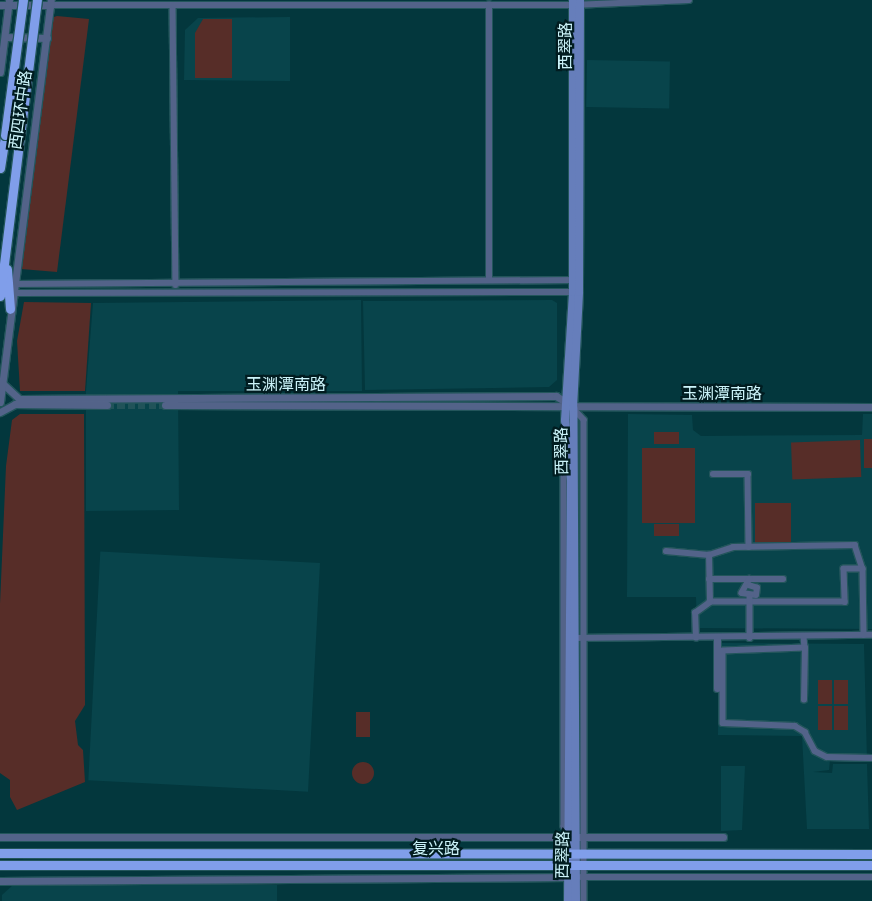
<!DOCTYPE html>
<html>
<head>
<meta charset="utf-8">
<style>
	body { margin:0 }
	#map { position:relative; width:872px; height:901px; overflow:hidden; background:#03373d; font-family:Cabin,"Noto Sans SC",sans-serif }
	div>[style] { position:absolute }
	.built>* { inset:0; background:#08444b; transform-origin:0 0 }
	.green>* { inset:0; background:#572d28; transform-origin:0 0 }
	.round { border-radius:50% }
	.tertiary-tunnel>* { height:7px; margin-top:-3.5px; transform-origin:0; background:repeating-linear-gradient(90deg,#215359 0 7px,transparent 0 10.5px) }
	.roads { filter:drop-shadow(1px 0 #23555b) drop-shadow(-1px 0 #23555b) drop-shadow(0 1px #23555b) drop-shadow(0 -1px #23555b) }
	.minor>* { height:5.5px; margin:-2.75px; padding:0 2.75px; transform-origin:2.75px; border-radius:2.75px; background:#536389 }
	.tertiary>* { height:7px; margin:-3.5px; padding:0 3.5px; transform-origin:3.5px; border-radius:3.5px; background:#536389 }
	.secondary>* { height:8px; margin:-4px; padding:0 4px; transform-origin:4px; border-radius:4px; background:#667ebb }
	.trunk>* { height:9px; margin:-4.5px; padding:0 4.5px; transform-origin:4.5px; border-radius:4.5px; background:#809eea }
	.bridges { filter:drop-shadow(1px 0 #23555b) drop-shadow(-1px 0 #23555b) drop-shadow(0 1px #23555b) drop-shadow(0 -1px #23555b) }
	.trunk-bridge>* { height:9px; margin:-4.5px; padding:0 4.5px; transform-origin:4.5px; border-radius:4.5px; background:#809eea }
	span { translate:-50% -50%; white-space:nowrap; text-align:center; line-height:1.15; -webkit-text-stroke:4.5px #011c20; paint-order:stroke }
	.street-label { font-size:16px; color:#ccf4fa }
</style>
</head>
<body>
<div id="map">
	<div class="built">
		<div style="clip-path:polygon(290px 17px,290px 81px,184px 80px,185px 30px,198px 18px)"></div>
		<div style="left:587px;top:60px;width:83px;height:47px;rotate:1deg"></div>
		<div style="clip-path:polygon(361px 300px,362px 391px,178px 391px,179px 510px,86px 511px,86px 391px,93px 303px)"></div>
		<div style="clip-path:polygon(552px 300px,557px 303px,557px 380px,549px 387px,365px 390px,363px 301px)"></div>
		<div style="clip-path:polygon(628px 414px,692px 415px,693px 430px,701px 436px,862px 435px,863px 414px,872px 414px,872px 629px,697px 628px,696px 597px,627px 597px)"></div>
		<div style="left:320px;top:563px;width:229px;height:220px;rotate:93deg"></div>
		<div style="clip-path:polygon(719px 643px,864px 644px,867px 760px,830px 760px,829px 770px,813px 772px,832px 773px,833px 764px,867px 764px,869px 829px,807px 829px,802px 736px,718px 735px)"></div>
		<div style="clip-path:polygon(721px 766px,745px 766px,742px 830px,721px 831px)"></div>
		<div style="clip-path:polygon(14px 884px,277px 885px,277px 901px,2px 901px,2px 895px)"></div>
	</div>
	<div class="green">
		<div style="clip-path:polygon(57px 16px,89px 19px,57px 272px,21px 269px,51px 18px)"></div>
		<div style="clip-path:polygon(203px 19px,232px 19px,232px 78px,195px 78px,195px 33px)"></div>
		<div style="clip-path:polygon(24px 302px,91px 303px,85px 391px,20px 391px,17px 341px)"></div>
		<div style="clip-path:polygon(20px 414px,84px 414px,85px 705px,75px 721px,78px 745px,83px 750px,85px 782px,17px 810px,10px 797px,10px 780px,0 773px,0 604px,6px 466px,12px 420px)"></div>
		<div style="left:654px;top:432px;width:25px;height:12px"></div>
		<div style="left:864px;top:439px;width:8px;height:29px"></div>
		<div style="left:860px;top:440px;width:37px;height:69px;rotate:88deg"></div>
		<div style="left:642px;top:448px;width:53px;height:75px"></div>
		<div style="left:791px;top:503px;width:42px;height:36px;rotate:90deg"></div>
		<div style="left:654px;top:524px;width:25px;height:12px"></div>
		<div style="left:818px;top:680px;width:14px;height:24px"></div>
		<div style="left:834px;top:680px;width:14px;height:24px"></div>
		<div style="left:818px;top:706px;width:14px;height:24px"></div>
		<div style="left:834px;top:706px;width:14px;height:24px"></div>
		<div style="left:356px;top:712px;width:14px;height:25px"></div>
		<div class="round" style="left:352px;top:762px;width:22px;height:22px"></div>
	</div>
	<div class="tertiary-tunnel">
		<div style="left:107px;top:405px;width:58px"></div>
	</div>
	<div class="roads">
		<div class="minor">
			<div style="left:51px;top:5px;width:522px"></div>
			<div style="left:573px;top:5px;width:116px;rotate:-2.5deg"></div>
			<div style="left:173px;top:5px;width:280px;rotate:89.4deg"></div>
			<div style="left:489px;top:280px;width:275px;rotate:-90deg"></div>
			<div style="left:14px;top:284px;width:561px;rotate:-0.41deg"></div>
			<div style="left:13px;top:293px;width:562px;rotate:-0.1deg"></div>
			<div style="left:573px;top:408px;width:16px;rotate:47deg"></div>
			<div style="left:584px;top:420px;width:481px;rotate:90deg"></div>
			<div style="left:568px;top:465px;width:8px;rotate:120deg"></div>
			<div style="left:564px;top:472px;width:354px;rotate:90deg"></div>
			<div style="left:564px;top:826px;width:9px;rotate:54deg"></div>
			<div style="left:713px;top:474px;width:35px"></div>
			<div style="left:748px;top:474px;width:73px;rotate:89.2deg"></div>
			<div style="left:666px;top:551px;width:43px;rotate:5.3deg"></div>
			<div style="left:709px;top:555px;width:25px;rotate:-18deg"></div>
			<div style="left:733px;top:547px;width:122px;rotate:-0.9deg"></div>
			<div style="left:855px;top:545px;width:25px;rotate:72deg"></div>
			<div style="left:863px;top:569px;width:19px;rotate:180deg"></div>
			<div style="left:844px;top:569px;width:33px;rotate:88deg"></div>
			<div style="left:845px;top:602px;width:135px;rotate:180deg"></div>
			<div style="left:710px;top:602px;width:47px;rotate:-91.2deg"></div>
			<div style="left:863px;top:569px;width:66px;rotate:89.1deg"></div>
			<div style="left:709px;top:579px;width:74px"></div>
			<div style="left:750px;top:579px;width:16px;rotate:120deg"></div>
			<div style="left:742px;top:593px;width:14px;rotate:8deg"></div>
			<div style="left:756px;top:595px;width:7px;rotate:-82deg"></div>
			<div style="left:757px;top:588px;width:7px;rotate:-164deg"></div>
			<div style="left:750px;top:598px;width:40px;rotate:90deg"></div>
			<div style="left:804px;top:637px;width:11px;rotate:85deg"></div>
			<div style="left:805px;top:648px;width:82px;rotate:177.9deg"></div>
			<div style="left:723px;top:651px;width:72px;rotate:90deg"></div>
			<div style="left:723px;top:723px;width:72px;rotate:2.4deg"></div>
			<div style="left:795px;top:726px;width:12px;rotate:31deg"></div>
			<div style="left:805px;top:732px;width:21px;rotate:62deg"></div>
			<div style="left:815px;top:751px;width:13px;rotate:27deg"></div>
			<div style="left:827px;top:757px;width:45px;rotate:1.3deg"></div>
			<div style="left:572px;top:638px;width:300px;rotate:-0.6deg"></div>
			<div style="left:696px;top:638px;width:25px;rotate:-92deg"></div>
			<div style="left:695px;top:613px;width:19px;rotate:-36deg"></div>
			<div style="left:804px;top:700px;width:52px;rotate:-88.9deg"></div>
			<div style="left:581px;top:877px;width:291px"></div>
		</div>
		<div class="tertiary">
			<div style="left:0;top:5px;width:51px"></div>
			<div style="left:5px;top:37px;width:42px;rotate:1.4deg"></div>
			<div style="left:0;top:72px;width:73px;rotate:-82.9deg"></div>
			<div style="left:1px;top:382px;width:25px;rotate:43deg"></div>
			<div style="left:19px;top:399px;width:537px;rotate:-0.32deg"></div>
			<div style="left:556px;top:396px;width:15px;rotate:32deg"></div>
			<div style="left:0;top:402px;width:405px;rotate:-82.8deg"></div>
			<div style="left:165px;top:405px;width:707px;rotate:0.16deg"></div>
			<div style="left:0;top:412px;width:17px;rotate:-28deg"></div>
			<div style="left:15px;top:404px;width:92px;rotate:0.6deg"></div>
			<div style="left:717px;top:638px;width:50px;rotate:90deg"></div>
			<div style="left:0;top:837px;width:723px"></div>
			<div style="left:0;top:881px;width:569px;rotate:-0.4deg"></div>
		</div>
		<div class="secondary">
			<div style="left:568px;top:901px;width:420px;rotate:-89.6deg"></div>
			<div style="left:571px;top:481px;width:61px;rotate:-95.6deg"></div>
			<div style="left:565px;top:420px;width:128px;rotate:-86.4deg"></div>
			<div style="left:573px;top:292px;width:292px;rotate:-90deg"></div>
			<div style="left:576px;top:901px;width:493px;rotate:-90.3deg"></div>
			<div style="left:573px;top:408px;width:116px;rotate:-87deg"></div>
			<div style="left:579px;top:292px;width:292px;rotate:-89.8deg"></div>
		</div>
		<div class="trunk">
			<div style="left:0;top:168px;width:33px;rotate:-81deg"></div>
			<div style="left:7px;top:269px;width:40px;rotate:85.7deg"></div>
			<div style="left:0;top:296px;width:161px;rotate:-82.9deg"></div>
			<div style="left:0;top:853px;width:872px;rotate:0.07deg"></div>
			<div style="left:0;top:865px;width:872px"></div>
		</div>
	</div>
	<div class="bridges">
		<div class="trunk-bridge">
			<div style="left:5px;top:135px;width:136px;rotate:-82.4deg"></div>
			<div style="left:20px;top:136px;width:137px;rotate:-82.9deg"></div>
		</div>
	</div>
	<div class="street-label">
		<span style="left:566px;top:46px;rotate:-90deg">西翠路</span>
		<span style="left:21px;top:110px;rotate:-82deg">西四环中路</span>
		<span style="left:286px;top:385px">玉渊潭南路</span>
		<span style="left:722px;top:394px">玉渊潭南路</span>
		<span style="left:562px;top:451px;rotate:-91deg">西翠路</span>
		<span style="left:436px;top:849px">复兴路</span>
		<span style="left:563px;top:855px;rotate:-89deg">西翠路</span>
	</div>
</div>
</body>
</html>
